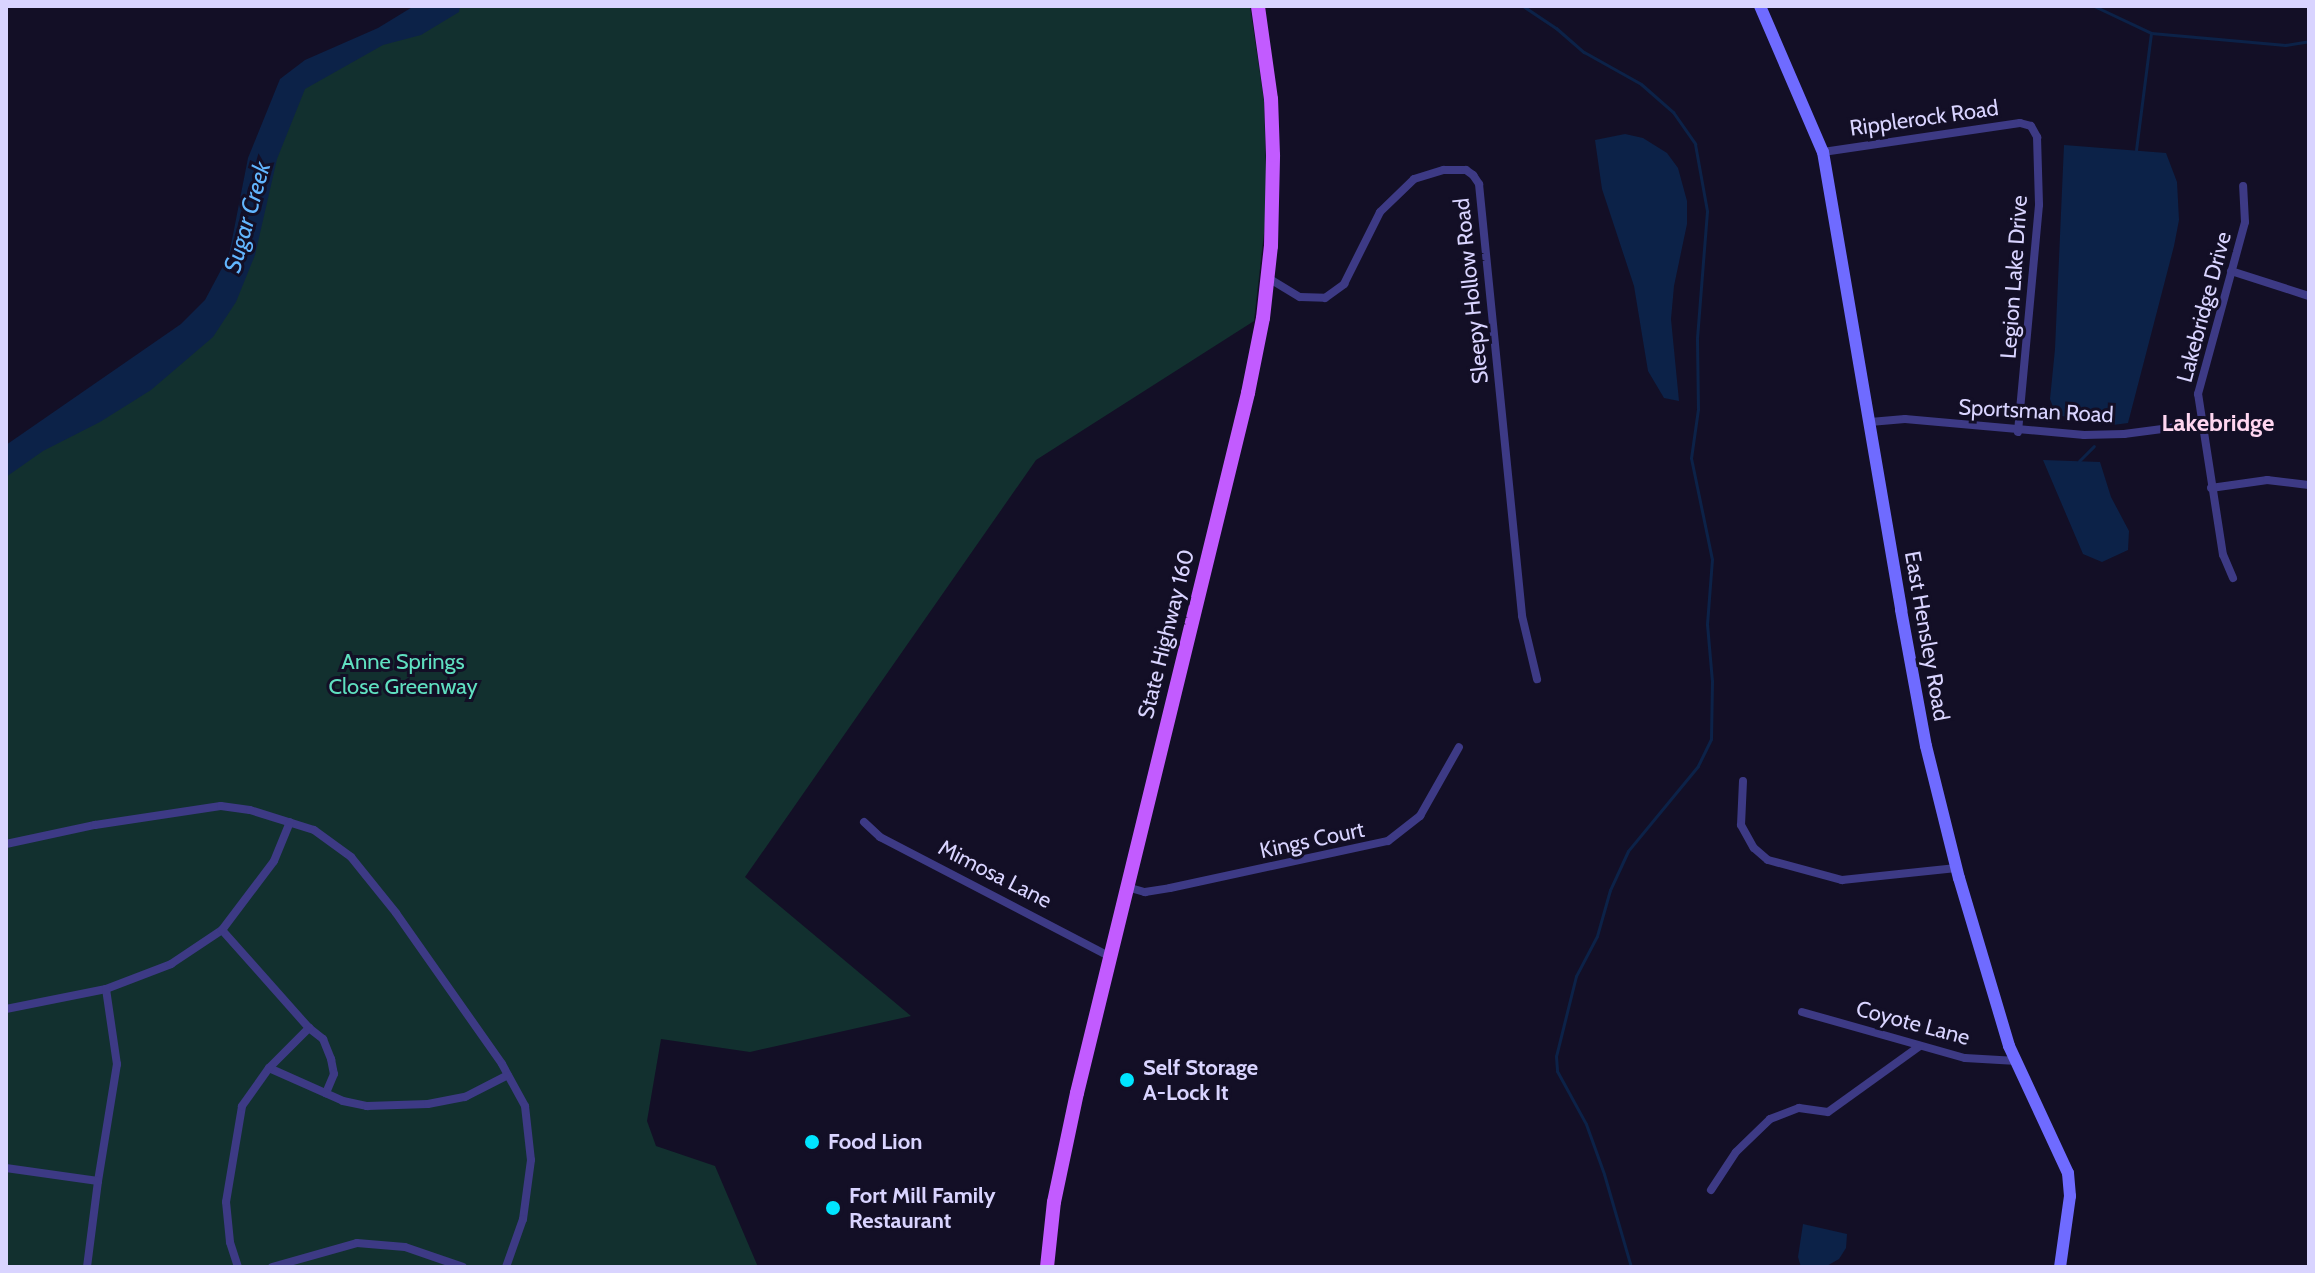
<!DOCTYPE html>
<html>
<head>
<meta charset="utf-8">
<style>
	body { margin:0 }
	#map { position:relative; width:2315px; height:1273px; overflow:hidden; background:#130f26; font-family:Cabin,sans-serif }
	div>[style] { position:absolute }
	.green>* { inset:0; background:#12302f }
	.water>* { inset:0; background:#0c2248 }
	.stream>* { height:3px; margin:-1.5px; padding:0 1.5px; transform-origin:1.5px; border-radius:1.5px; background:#0c2248 }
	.minor>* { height:8px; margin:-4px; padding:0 4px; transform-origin:4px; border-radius:4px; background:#3d3a85 }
	.secondary>* { height:12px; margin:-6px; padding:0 6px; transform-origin:6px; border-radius:6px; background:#6f6bff }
	.primary>* { height:14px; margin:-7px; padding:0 7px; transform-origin:7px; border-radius:7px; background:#c25bff }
	.dots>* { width:22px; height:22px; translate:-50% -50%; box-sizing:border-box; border:4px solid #130f26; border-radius:50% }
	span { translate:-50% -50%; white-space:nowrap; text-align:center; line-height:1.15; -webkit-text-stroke:6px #130f26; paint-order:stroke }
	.street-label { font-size:22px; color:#d9d4ff }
	.park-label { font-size:22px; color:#5fe0c0 }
	.poi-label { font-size:22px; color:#d9d4ff; font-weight:700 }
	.left { translate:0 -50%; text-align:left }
	.water-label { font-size:24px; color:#62b6ff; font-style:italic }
	.neighbourhood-label { font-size:24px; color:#ffd6f0; font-weight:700 }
	.frame { position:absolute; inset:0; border:8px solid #d9d4ff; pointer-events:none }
</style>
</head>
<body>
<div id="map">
	<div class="green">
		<div style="clip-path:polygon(441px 6px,1250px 6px,1264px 101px,1267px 207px,1254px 321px,1036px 460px,745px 877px,911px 1016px,750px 1052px,661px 1039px,647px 1121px,656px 1146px,715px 1166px,758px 1267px,6px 1267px,6px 460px,214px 311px,291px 89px)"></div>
	</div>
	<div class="water">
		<div style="clip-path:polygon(414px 6px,460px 6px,459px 12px,421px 35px,383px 45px,305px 89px,277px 159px,255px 255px,236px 302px,213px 337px,151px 390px,100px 422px,43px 451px,6px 477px,6px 445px,181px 324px,205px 300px,229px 255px,248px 158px,280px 79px,305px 60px,378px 28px)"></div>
		<div style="clip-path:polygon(1625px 134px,1643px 138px,1667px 153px,1678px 168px,1687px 201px,1687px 224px,1674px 286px,1671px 319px,1679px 401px,1664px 398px,1648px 371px,1634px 286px,1602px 189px,1595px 140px)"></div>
		<div style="clip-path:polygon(2064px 145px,2166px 153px,2177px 182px,2179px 220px,2174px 246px,2128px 423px,2113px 425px,2056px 415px,2050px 399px,2055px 349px)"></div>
		<div style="clip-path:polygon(2043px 460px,2100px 462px,2111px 497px,2129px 531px,2128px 550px,2102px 562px,2083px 554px)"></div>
		<div style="clip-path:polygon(1803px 1224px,1847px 1234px,1846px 1248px,1839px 1259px,1825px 1267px,1801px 1267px,1798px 1257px)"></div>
	</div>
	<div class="stream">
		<div style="left:1523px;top:6px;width:40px;rotate:34deg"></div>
		<div style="left:1556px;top:28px;width:37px;rotate:41deg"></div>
		<div style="left:1584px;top:52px;width:65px;rotate:29.3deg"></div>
		<div style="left:1641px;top:84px;width:43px;rotate:41.2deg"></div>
		<div style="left:1673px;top:112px;width:39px;rotate:55deg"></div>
		<div style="left:1695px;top:144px;width:68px;rotate:79.8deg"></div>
		<div style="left:1707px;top:211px;width:128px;rotate:94.5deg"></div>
		<div style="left:1697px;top:339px;width:70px;rotate:89.2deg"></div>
		<div style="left:1698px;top:409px;width:49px;rotate:98.1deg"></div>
		<div style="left:1691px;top:458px;width:103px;rotate:78.3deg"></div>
		<div style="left:1712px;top:559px;width:65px;rotate:94.4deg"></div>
		<div style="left:1707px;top:624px;width:57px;rotate:85deg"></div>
		<div style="left:1712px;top:681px;width:58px;rotate:91deg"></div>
		<div style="left:1711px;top:739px;width:30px;rotate:116deg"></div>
		<div style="left:1698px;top:766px;width:110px;rotate:129.5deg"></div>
		<div style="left:1628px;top:851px;width:43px;rotate:114.8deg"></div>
		<div style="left:1610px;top:890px;width:48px;rotate:105.8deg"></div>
		<div style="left:1597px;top:936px;width:45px;rotate:117.7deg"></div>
		<div style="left:1576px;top:976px;width:82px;rotate:104deg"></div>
		<div style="left:1556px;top:1056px;width:15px;rotate:86deg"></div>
		<div style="left:1557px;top:1071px;width:60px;rotate:61.3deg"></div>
		<div style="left:1586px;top:1124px;width:53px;rotate:70.2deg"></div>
		<div style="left:1604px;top:1174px;width:97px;rotate:73.8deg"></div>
		<div style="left:2094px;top:6px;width:63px;rotate:25.3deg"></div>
		<div style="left:2151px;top:33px;width:135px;rotate:5.1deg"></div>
		<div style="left:2285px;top:45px;width:24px;rotate:-9deg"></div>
		<div style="left:2136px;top:150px;width:118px;rotate:-82.7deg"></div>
		<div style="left:2079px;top:461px;width:21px;rotate:-45deg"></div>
	</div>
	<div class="minor">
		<div style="left:1823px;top:152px;width:199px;rotate:-8.4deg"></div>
		<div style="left:2020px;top:123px;width:11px;rotate:15deg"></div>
		<div style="left:2031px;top:126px;width:13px;rotate:61deg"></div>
		<div style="left:2037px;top:137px;width:68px;rotate:88.3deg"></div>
		<div style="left:2039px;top:205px;width:228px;rotate:95.3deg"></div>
		<div style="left:2231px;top:271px;width:82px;rotate:17.8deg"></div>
		<div style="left:1268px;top:278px;width:37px;rotate:31deg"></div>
		<div style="left:1300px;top:297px;width:25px;rotate:2deg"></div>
		<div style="left:1325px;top:298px;width:24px;rotate:-36deg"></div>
		<div style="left:1344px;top:284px;width:80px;rotate:-63.4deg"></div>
		<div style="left:1380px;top:212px;width:47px;rotate:-44.1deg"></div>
		<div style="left:1414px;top:179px;width:31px;rotate:-17deg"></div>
		<div style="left:1444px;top:170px;width:22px"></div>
		<div style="left:1466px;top:170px;width:9px;rotate:36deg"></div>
		<div style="left:1473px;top:175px;width:11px;rotate:56deg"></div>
		<div style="left:1479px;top:184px;width:434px;rotate:84.3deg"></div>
		<div style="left:1522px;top:616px;width:65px;rotate:76.6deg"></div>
		<div style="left:1870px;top:422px;width:35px;rotate:-5deg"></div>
		<div style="left:1905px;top:419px;width:180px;rotate:5.1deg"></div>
		<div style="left:2084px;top:435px;width:40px;rotate:-1.4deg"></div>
		<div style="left:2124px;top:434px;width:77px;rotate:-7.5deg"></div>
		<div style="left:2211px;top:488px;width:57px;rotate:-8.1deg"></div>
		<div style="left:2267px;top:480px;width:42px;rotate:6.8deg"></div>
		<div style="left:2233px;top:578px;width:25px;rotate:-113deg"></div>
		<div style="left:2223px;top:555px;width:163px;rotate:-98.8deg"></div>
		<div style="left:2198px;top:394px;width:178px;rotate:-74.7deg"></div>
		<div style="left:2245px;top:222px;width:36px;rotate:-93deg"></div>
		<div style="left:1743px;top:781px;width:44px;rotate:92.6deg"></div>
		<div style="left:1741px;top:825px;width:26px;rotate:61deg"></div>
		<div style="left:1754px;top:848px;width:18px;rotate:41deg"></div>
		<div style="left:1768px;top:860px;width:77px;rotate:15.1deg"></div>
		<div style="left:1842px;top:880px;width:115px;rotate:-6deg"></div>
		<div style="left:864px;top:822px;width:22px;rotate:43deg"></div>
		<div style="left:880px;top:837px;width:260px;rotate:27.5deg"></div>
		<div style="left:6px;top:844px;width:91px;rotate:-12.1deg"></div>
		<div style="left:95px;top:825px;width:127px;rotate:-8.6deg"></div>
		<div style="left:221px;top:806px;width:29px;rotate:8deg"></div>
		<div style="left:250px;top:810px;width:67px;rotate:17.4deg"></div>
		<div style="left:314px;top:830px;width:46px;rotate:36.1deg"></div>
		<div style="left:351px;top:857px;width:72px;rotate:51.2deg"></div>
		<div style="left:396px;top:913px;width:184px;rotate:54.9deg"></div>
		<div style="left:502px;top:1064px;width:48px;rotate:61.3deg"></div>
		<div style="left:525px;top:1106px;width:54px;rotate:83.7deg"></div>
		<div style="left:531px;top:1160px;width:60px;rotate:97.7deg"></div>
		<div style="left:523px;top:1219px;width:51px;rotate:109.5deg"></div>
		<div style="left:1127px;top:887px;width:19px;rotate:16deg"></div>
		<div style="left:1145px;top:892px;width:25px;rotate:-9deg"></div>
		<div style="left:1170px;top:888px;width:223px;rotate:-12.2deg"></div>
		<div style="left:1388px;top:841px;width:41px;rotate:-38deg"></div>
		<div style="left:1420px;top:816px;width:79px;rotate:-60.5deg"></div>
		<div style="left:106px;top:989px;width:70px;rotate:-21deg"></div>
		<div style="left:171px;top:964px;width:61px;rotate:-33.7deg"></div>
		<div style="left:6px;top:1009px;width:102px;rotate:-11.3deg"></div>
		<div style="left:106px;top:989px;width:76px;rotate:81.7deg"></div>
		<div style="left:117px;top:1064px;width:119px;rotate:99.2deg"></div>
		<div style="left:98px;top:1181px;width:93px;rotate:-172deg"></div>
		<div style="left:1802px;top:1012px;width:169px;rotate:15.8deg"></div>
		<div style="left:1965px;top:1058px;width:52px;rotate:3.3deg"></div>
		<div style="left:309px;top:1028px;width:18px;rotate:38deg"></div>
		<div style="left:323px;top:1039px;width:22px;rotate:68deg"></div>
		<div style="left:331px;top:1059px;width:15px;rotate:79deg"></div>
		<div style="left:334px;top:1074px;width:21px;rotate:113deg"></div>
		<div style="left:269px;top:1068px;width:81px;rotate:24deg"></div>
		<div style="left:343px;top:1101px;width:25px;rotate:12deg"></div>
		<div style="left:367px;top:1106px;width:61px;rotate:-1.9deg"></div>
		<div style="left:428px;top:1104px;width:38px;rotate:-11deg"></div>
		<div style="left:465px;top:1097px;width:48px;rotate:-27.1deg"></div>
		<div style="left:1711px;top:1190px;width:45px;rotate:-56.7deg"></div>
		<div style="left:1736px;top:1152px;width:47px;rotate:-44.1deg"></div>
		<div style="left:1770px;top:1119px;width:31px;rotate:-21deg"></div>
		<div style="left:1799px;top:1108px;width:29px;rotate:8deg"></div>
		<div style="left:1828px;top:1112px;width:113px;rotate:-35.7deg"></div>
		<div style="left:87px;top:1267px;width:87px;rotate:-82.7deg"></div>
		<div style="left:238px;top:1267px;width:26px;rotate:-108deg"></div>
		<div style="left:230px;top:1242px;width:40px;rotate:-95.7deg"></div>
		<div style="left:226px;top:1202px;width:97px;rotate:-80.5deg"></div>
		<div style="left:242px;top:1106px;width:47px;rotate:-54.6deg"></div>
		<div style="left:269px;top:1068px;width:57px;rotate:-45deg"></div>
		<div style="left:309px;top:1028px;width:131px;rotate:-131.6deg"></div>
		<div style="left:222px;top:930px;width:86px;rotate:-53deg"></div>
		<div style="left:274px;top:861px;width:42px;rotate:-67.7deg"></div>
		<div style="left:272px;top:1267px;width:88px;rotate:-15.8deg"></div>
		<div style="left:357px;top:1243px;width:48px;rotate:4.8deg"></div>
		<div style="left:405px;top:1247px;width:61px;rotate:19deg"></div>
	</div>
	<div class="secondary">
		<div style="left:1760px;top:6px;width:159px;rotate:66.7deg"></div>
		<div style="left:1823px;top:152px;width:465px;rotate:80.3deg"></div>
		<div style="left:1901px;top:610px;width:138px;rotate:79.6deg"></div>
		<div style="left:1926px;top:746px;width:136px;rotate:76deg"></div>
		<div style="left:1959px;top:878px;width:175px;rotate:73.4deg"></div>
		<div style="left:2009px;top:1046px;width:140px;rotate:65.1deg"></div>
		<div style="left:2068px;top:1173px;width:23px;rotate:85deg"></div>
		<div style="left:2070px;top:1196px;width:72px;rotate:98deg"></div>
	</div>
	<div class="primary">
		<div style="left:1047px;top:1267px;width:65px;rotate:-83.9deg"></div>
		<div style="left:1054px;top:1202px;width:111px;rotate:-78.1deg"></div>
		<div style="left:1077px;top:1093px;width:721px;rotate:-76.27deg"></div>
		<div style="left:1248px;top:393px;width:76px;rotate:-78.7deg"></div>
		<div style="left:1263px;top:318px;width:72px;rotate:-83.7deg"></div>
		<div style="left:1271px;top:246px;width:91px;rotate:-88.7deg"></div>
		<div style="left:1273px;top:155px;width:56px;rotate:-92deg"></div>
		<div style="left:1271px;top:99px;width:94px;rotate:-98deg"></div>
	</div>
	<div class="dots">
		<div style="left:1127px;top:1080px;background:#00e5ff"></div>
		<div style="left:812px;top:1142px;background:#00e5ff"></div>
		<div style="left:833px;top:1208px;background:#00e5ff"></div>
	</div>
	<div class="street-label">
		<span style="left:1924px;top:118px;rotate:-8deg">Ripplerock Road</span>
		<span style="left:2014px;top:277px;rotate:-86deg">Legion Lake Drive</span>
		<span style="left:1471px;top:291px;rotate:-96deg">Sleepy Hollow Road</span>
		<span style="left:2204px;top:307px;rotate:-75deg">Lakebridge Drive</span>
		<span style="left:2036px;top:411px;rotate:3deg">Sportsman Road</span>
		<span style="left:1166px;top:634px;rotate:-76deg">State Highway 160</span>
		<span style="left:1927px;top:636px;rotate:80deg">East Hensley Road</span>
		<span style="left:1312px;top:840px;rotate:-12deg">Kings Court</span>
		<span style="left:995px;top:874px;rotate:27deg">Mimosa Lane</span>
		<span style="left:1913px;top:1023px;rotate:15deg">Coyote Lane</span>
	</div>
	<div class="park-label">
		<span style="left:403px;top:674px">Anne Springs<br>Close Greenway</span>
	</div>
	<div class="poi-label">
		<span class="left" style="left:1143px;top:1080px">Self Storage<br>A-Lock It</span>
		<span class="left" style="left:828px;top:1142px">Food Lion</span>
		<span class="left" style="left:849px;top:1208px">Fort Mill Family<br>Restaurant</span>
	</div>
	<div class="water-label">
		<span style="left:247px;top:217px;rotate:-74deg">Sugar Creek</span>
	</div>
	<div class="neighbourhood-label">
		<span style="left:2218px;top:423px">Lakebridge</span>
	</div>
	<div class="frame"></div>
</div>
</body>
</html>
